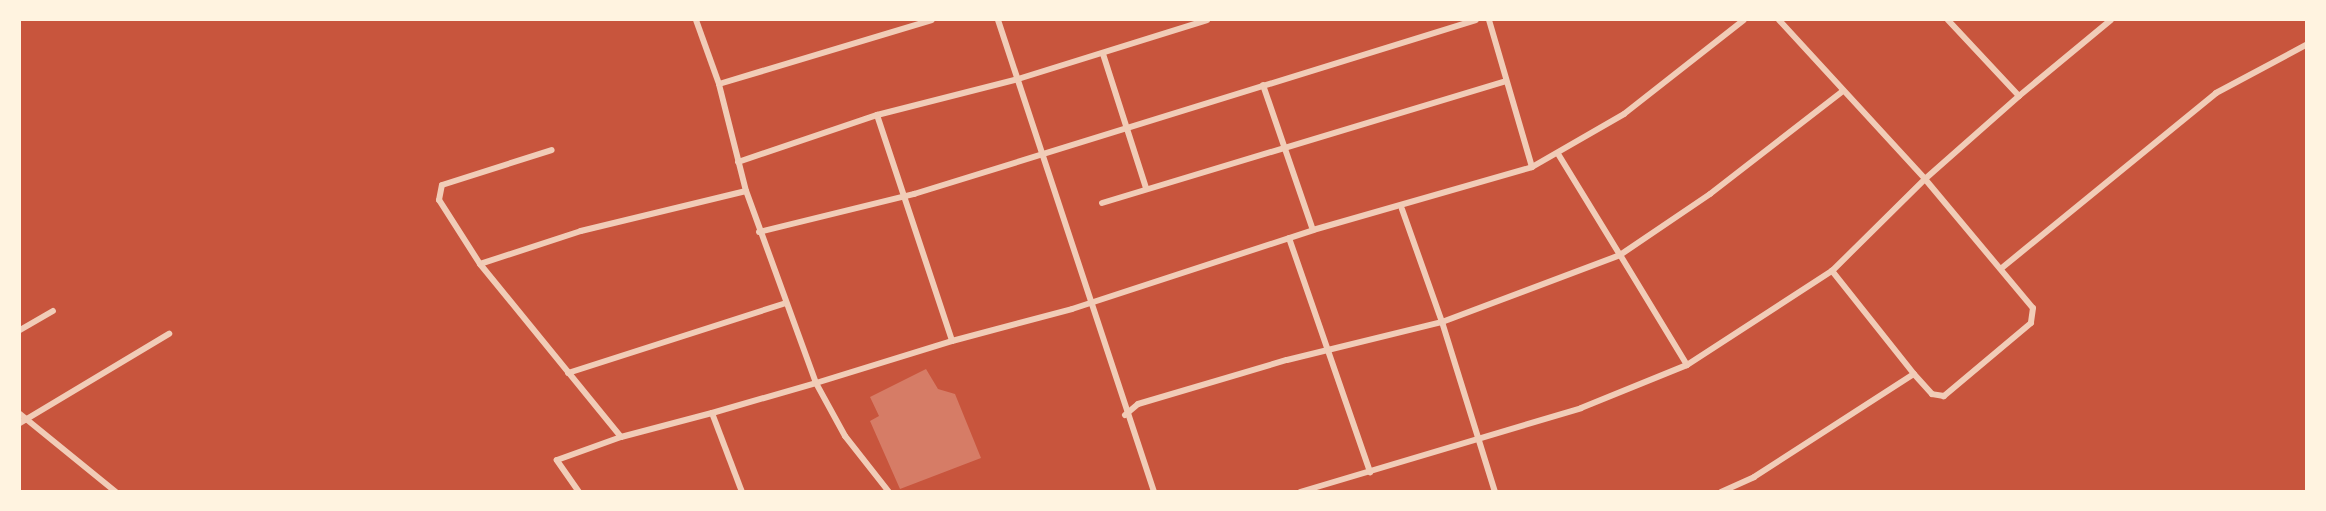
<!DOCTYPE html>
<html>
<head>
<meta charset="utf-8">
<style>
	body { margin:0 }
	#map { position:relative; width:2326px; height:511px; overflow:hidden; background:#c8553d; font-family:"Source Serif 4",serif }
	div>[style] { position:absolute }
	.building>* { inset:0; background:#d67c66 }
	.minor>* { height:6px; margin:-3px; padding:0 3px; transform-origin:3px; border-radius:3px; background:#f1ccb7 }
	span { translate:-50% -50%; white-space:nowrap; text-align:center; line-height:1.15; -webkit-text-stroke:5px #fff3e0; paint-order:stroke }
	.frame { position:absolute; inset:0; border:21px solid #fff3e0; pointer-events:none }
</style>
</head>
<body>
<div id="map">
	<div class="building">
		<div style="clip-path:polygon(926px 369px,938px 389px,955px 394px,981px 458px,900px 489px,870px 421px,879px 416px,870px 397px)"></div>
	</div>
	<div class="minor">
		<div style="left:696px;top:20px;width:68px;rotate:70.2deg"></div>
		<div style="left:998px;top:20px;width:497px;rotate:71.7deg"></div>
		<div style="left:1489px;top:20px;width:153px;rotate:73.7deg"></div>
		<div style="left:1779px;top:20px;width:216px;rotate:47.4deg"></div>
		<div style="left:1925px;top:179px;width:125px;rotate:-41.4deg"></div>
		<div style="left:2019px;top:96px;width:104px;rotate:-133.1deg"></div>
		<div style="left:1103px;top:54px;width:141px;rotate:72.2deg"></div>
		<div style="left:1263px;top:85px;width:153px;rotate:71deg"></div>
		<div style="left:2019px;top:96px;width:119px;rotate:-39.6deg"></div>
		<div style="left:877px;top:115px;width:238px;rotate:71.6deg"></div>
		<div style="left:738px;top:162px;width:147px;rotate:-18.7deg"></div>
		<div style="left:877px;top:115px;width:146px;rotate:-14.3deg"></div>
		<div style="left:1018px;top:79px;width:198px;rotate:-17.3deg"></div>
		<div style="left:746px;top:191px;width:110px;rotate:-104.2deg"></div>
		<div style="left:719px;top:84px;width:222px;rotate:-16.7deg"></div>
		<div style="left:1102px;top:203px;width:421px;rotate:-16.8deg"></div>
		<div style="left:759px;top:232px;width:160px;rotate:-13.8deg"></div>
		<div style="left:914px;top:194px;width:588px;rotate:-17.2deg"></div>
		<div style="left:1289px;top:238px;width:248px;rotate:70.9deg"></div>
		<div style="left:480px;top:264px;width:76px;rotate:-122.6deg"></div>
		<div style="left:439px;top:200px;width:15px;rotate:-79deg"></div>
		<div style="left:442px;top:185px;width:115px;rotate:-17.7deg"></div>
		<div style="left:2003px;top:267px;width:275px;rotate:-39.2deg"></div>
		<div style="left:2216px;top:93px;width:102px;rotate:-28.1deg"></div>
		<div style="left:20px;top:330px;width:38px;rotate:-30deg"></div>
		<div style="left:1687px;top:365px;width:129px;rotate:-121.3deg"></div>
		<div style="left:1620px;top:255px;width:109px;rotate:-34.1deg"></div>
		<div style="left:1710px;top:194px;width:168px;rotate:-37.8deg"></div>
		<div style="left:568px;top:373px;width:229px;rotate:-17.8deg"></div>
		<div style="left:712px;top:413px;width:85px;rotate:69.2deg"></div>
		<div style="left:20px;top:414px;width:124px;rotate:39.1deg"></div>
		<div style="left:1125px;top:415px;width:17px;rotate:-40deg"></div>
		<div style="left:1138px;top:404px;width:155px;rotate:-16.5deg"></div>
		<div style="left:1287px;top:360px;width:160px;rotate:-13.8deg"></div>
		<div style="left:1442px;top:322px;width:120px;rotate:-109.5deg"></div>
		<div style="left:20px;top:423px;width:174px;rotate:-30.9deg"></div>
		<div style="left:579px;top:492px;width:39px;rotate:-125deg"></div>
		<div style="left:557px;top:460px;width:68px;rotate:-19.8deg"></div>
		<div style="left:889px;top:492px;width:71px;rotate:-128.2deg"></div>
		<div style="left:845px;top:436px;width:60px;rotate:-118.7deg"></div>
		<div style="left:816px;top:383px;width:204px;rotate:-110deg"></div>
		<div style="left:746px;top:191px;width:170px;rotate:166.4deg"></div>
		<div style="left:581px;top:231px;width:106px;rotate:161.9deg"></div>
		<div style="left:480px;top:264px;width:223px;rotate:50.8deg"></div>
		<div style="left:621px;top:437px;width:94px;rotate:-14.8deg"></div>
		<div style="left:712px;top:413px;width:108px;rotate:-16.1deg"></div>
		<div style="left:816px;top:383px;width:142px;rotate:-17.2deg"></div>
		<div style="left:952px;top:341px;width:124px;rotate:-14.9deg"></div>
		<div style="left:1072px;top:309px;width:254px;rotate:-18.1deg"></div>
		<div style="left:1313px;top:230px;width:228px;rotate:-16deg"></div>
		<div style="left:1532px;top:167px;width:106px;rotate:-29.9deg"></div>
		<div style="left:1624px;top:114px;width:152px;rotate:-38.1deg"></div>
		<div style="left:1300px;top:492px;width:293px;rotate:-16.6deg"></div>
		<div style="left:1581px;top:408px;width:114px;rotate:-22.1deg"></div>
		<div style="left:1687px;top:365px;width:173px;rotate:-33deg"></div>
		<div style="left:1495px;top:492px;width:178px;rotate:-107.3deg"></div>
		<div style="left:1442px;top:322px;width:190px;rotate:-20.6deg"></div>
		<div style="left:1620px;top:255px;width:119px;rotate:-121.5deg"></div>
		<div style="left:1721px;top:492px;width:36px;rotate:-24deg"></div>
		<div style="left:1754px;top:477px;width:190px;rotate:-32.8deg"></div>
		<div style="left:1914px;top:374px;width:132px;rotate:-128.5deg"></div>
		<div style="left:1832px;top:271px;width:131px;rotate:-44.7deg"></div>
		<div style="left:1925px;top:179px;width:168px;rotate:50.1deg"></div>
		<div style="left:2033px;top:308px;width:15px;rotate:98deg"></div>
		<div style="left:2031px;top:323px;width:114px;rotate:140deg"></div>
		<div style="left:1944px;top:396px;width:12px;rotate:-171deg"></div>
		<div style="left:1932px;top:394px;width:27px;rotate:-132deg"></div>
	</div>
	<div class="frame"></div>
</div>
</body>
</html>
